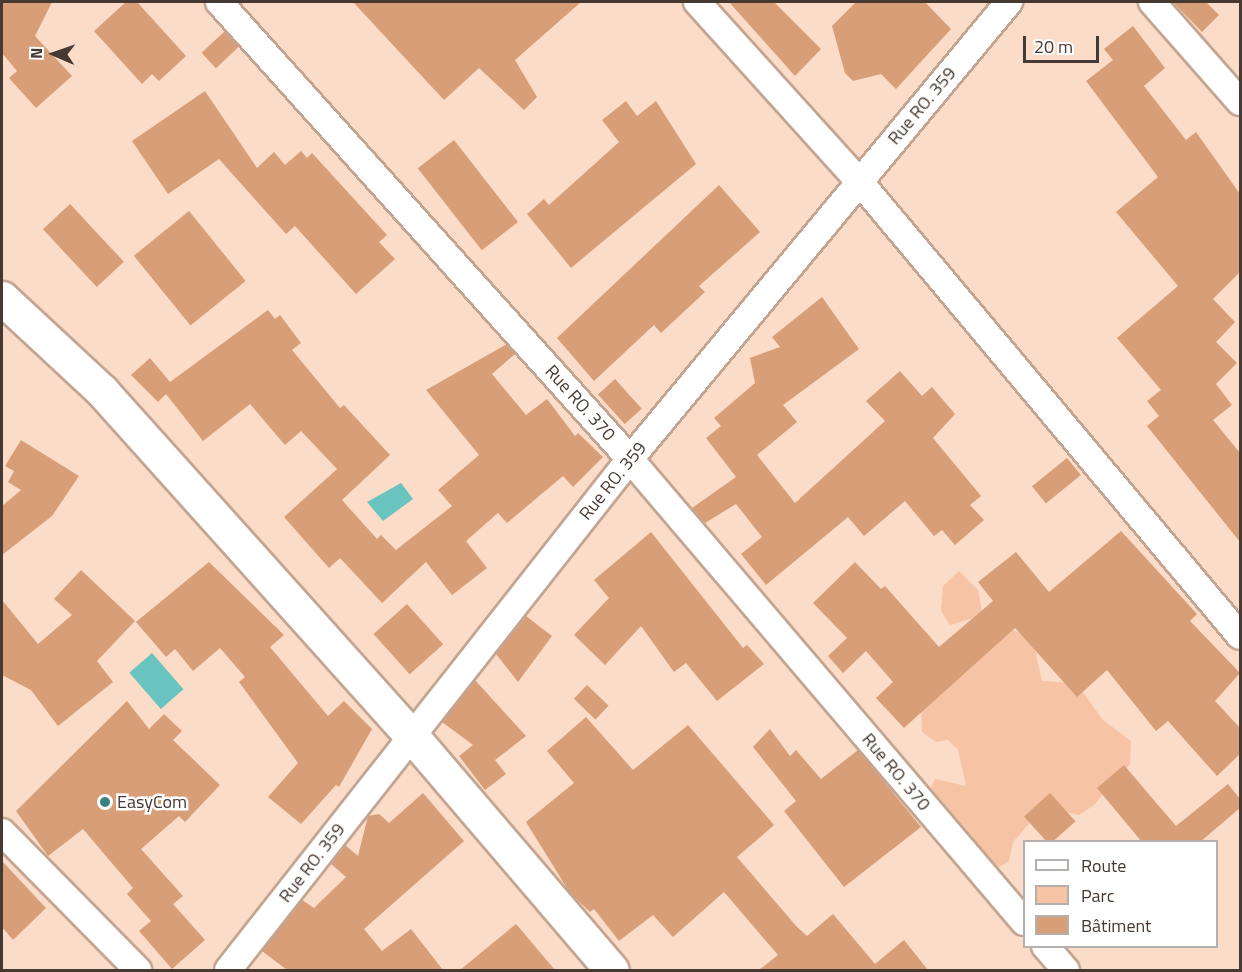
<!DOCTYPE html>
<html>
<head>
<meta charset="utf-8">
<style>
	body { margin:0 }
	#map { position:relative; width:1242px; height:972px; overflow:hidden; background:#fbdcc8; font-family:"Titillium Web",sans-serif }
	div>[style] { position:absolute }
	.green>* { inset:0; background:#f6c4a4 }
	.water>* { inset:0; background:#69c3bf; transform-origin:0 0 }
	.building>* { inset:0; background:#d89e78; transform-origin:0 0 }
	.roads { filter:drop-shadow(2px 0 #c3a592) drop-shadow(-2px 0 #c3a592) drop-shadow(0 2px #c3a592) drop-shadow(0 -2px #c3a592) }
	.street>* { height:26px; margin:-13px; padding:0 13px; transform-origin:13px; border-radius:13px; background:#fff }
	.secondary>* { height:33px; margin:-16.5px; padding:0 16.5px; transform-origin:16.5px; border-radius:16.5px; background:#fff }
	.dots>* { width:16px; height:16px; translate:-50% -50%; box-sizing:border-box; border:3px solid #fff; border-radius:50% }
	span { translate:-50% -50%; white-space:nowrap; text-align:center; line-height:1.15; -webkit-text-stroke:5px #fff; paint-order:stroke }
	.street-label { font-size:18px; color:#463931 }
	.poi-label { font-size:18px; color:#463931 }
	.left { translate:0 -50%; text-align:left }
	.frame { position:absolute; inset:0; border:3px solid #463931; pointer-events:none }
	.legend { position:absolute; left:1023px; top:840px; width:195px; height:108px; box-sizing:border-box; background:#fff; border:2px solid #b5b0ad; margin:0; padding:8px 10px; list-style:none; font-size:18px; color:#463931 }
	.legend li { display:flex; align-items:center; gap:12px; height:30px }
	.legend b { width:30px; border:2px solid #b5b0ad }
	.north { position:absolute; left:24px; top:24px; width:60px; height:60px; -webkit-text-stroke:4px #fff; paint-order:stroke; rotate:272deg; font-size:16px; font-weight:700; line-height:24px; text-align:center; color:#463931 }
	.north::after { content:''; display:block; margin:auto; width:21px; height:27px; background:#463931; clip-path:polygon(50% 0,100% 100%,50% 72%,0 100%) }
	.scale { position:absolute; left:1023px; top:36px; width:76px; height:27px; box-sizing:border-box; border:3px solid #463931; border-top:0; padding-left:8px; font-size:18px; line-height:21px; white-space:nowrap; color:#463931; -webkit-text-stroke:4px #fff; paint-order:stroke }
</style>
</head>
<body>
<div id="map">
	<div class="green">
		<div style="clip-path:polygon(959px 571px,978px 590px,982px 612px,1033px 641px,1042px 681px,1076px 683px,1103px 720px,1131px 741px,1130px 764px,1094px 805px,1079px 815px,1044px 807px,1013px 842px,1009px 861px,996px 869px,983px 865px,962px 825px,950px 821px,928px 793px,935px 779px,966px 786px,958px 750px,948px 740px,936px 742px,922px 732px,921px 694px,973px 618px,950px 625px,941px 611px,943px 586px)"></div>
	</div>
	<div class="water">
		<div style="clip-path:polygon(401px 483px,413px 499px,383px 521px,367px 502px)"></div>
		<div style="left:152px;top:653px;width:48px;height:30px;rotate:49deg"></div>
	</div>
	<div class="building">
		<div style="clip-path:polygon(2px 2px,52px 2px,35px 36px,72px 76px,36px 108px,9px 78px,17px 71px,2px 53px)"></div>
		<div style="clip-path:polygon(126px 2px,137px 2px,186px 56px,159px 81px,152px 74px,142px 84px,94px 31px)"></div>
		<div style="clip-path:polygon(353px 2px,581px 2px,515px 60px,537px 97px,524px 110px,479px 68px,444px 100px)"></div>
		<div style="clip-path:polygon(729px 2px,774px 2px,821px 49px,795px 76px)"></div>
		<div style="clip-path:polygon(856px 2px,925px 2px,951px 29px,896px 89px,881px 74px,853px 81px,845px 73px,832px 26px)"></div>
		<div style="clip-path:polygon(1173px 2px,1206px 2px,1219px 15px,1202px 32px)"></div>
		<div style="clip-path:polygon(1133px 26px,1165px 68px,1144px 86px,1186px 140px,1196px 132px,1240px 194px,1240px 272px,1213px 299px,1235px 322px,1216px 342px,1237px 363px,1216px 384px,1232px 405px,1213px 420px,1240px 453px,1240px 542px,1147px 426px,1159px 416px,1147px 401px,1161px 390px,1117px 338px,1178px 286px,1116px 212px,1158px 177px,1086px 81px,1113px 60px,1104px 49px)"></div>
		<div style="left:225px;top:31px;width:21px;height:32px;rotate:47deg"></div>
		<div style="clip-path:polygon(205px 91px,257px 168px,274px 152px,285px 165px,301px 151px,307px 158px,312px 153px,387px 235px,379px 242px,395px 259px,356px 294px,295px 226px,286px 234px,219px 159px,168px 194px,132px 141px)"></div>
		<div style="clip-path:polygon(626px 101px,637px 116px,656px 101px,696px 164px,571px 268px,527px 214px,544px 199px,549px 205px,619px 142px,602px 120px)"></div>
		<div style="left:454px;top:140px;width:104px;height:46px;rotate:52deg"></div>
		<div style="clip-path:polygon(719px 185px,760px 232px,699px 286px,705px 292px,661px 333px,654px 325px,594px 381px,557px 338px)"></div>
		<div style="left:70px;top:204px;width:79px;height:37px;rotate:47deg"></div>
		<div style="left:189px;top:211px;width:90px;height:71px;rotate:51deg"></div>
		<div style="clip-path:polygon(822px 297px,859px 349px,783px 405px,797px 422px,757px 455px,795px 503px,885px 421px,866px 401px,900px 371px,922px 396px,932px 387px,955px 414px,933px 438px,981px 496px,970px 505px,984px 520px,955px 545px,942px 530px,934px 536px,905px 501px,864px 536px,848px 517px,766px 585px,741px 554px,762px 537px,736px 504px,705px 523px,692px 508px,736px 477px,706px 438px,721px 426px,714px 418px,755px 383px,750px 358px,780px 347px,772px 337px)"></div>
		<div style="clip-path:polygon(268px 310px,275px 319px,280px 315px,301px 343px,292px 350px,340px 408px,344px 405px,390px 455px,342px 500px,377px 539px,381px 535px,396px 550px,452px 506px,438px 490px,479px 455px,426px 390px,507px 344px,515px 354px,492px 374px,526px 415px,547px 399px,575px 436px,578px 433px,603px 457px,573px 487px,563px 476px,507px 523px,498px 513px,466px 541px,487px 568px,452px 595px,426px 562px,382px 603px,340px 558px,329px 568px,284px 517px,337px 469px,301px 431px,285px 445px,250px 404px,203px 441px,166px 394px,158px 402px,131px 375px,150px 358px,170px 382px)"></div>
		<div style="left:615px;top:379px;width:40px;height:23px;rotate:48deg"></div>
		<div style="clip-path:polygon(21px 440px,79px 476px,52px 516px,2px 555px,2px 506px,21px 490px,8px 482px,14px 471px,5px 466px)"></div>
		<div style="left:1067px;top:458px;width:22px;height:45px;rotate:51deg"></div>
		<div style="clip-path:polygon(1121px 531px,1197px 614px,1190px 621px,1240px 673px,1215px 701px,1240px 728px,1240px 754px,1217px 776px,1168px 721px,1156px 731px,1107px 670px,1077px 697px,1015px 628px,904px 728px,876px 698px,893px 682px,866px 651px,843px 673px,828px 656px,847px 638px,813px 603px,855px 562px,881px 589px,885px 586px,939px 647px,993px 601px,978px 582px,1016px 552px,1049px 592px)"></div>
		<div style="clip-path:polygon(651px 532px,743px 648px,747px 645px,764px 664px,717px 701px,686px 663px,674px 672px,641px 626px,605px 665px,574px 635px,609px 598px,594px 580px)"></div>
		<div style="clip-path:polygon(209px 562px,284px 635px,270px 647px,328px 716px,344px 701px,372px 729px,339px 787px,336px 785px,301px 824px,268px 797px,298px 763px,239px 682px,245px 677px,220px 648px,193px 671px,175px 649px,166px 657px,136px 622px)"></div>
		<div style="clip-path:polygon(81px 570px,135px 621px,97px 661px,113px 682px,58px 726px,31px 690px,2px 675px,2px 600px,38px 644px,72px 615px,54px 599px)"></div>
		<div style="left:407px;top:604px;width:54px;height:45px;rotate:48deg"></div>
		<div style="clip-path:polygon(526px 616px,552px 636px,518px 682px,496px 654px)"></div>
		<div style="clip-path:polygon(475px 680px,526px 736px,495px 760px,506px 774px,485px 790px,459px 756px,473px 745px,442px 722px)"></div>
		<div style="left:587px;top:685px;width:30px;height:19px;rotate:44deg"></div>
		<div style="clip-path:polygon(127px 701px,149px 729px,164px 714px,182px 731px,173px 740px,220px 785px,185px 822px,179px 816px,141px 849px,183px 896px,173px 904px,205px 940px,172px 969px,139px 931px,151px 921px,127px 894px,133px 888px,83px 829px,48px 856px,16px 811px)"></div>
		<div style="clip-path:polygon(586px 717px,633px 770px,688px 725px,774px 825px,737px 857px,797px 927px,807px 936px,833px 914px,875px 964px,904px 940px,928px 970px,759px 970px,778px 955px,724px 892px,673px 937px,653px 915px,619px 941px,594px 909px,590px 912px,570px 893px,526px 822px,574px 783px,547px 751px)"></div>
		<div style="clip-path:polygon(770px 729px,790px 756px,796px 750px,821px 779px,858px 750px,921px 827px,844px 887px,784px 811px,796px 801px,753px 747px)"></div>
		<div style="clip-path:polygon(1124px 765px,1176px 826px,1228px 784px,1240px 799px,1240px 808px,1200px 842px,1142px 842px,1097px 788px)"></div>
		<div style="clip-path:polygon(423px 793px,464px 841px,364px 929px,382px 951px,411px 929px,443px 970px,287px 970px,262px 951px,302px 900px,314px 908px,346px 877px,331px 864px,345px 845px,358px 856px,368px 816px,379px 814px,389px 823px)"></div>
		<div style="left:1050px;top:793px;width:38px;height:35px;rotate:48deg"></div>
		<div style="clip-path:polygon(2px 861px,46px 908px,13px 940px,2px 927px)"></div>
		<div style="clip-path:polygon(516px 924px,555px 970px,460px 970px)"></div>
	</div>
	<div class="roads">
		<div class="street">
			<div style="left:219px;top:2px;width:615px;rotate:48.03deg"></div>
			<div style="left:630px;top:459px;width:608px;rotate:49.6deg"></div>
			<div style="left:697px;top:2px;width:241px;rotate:47.9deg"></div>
			<div style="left:859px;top:181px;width:593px;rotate:50.06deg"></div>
			<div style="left:1152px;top:2px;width:133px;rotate:48.7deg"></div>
			<div style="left:2px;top:832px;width:194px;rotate:45.4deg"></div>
			<div style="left:1045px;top:946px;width:32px;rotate:49deg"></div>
			<div style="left:228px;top:970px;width:650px;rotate:-51.81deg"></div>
			<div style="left:630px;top:459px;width:594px;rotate:-50.33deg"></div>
		</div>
		<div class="secondary">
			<div style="left:2px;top:298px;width:137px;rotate:42.9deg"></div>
			<div style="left:102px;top:391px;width:462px;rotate:48.1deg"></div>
			<div style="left:411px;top:735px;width:309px;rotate:49.5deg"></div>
		</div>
	</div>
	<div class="dots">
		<div style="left:105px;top:802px;background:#3a827f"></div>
	</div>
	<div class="street-label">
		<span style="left:922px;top:106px;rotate:-50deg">Rue RO. 359</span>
		<span style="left:580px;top:403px;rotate:48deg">Rue RO. 370</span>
		<span style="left:613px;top:481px;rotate:-51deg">Rue RO. 359</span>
		<span style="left:896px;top:772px;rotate:50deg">Rue RO. 370</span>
		<span style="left:312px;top:863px;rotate:-52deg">Rue RO. 359</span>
	</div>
	<div class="poi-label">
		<span class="left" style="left:117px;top:802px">EasyCom</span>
	</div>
	<div class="frame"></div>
	<ul class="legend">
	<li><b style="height:8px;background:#fff"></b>Route</li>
	<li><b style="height:16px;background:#f6c4a4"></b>Parc</li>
	<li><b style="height:16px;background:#d89e78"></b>Bâtiment</li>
	</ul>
	<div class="north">N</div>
	<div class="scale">20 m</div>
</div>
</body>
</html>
